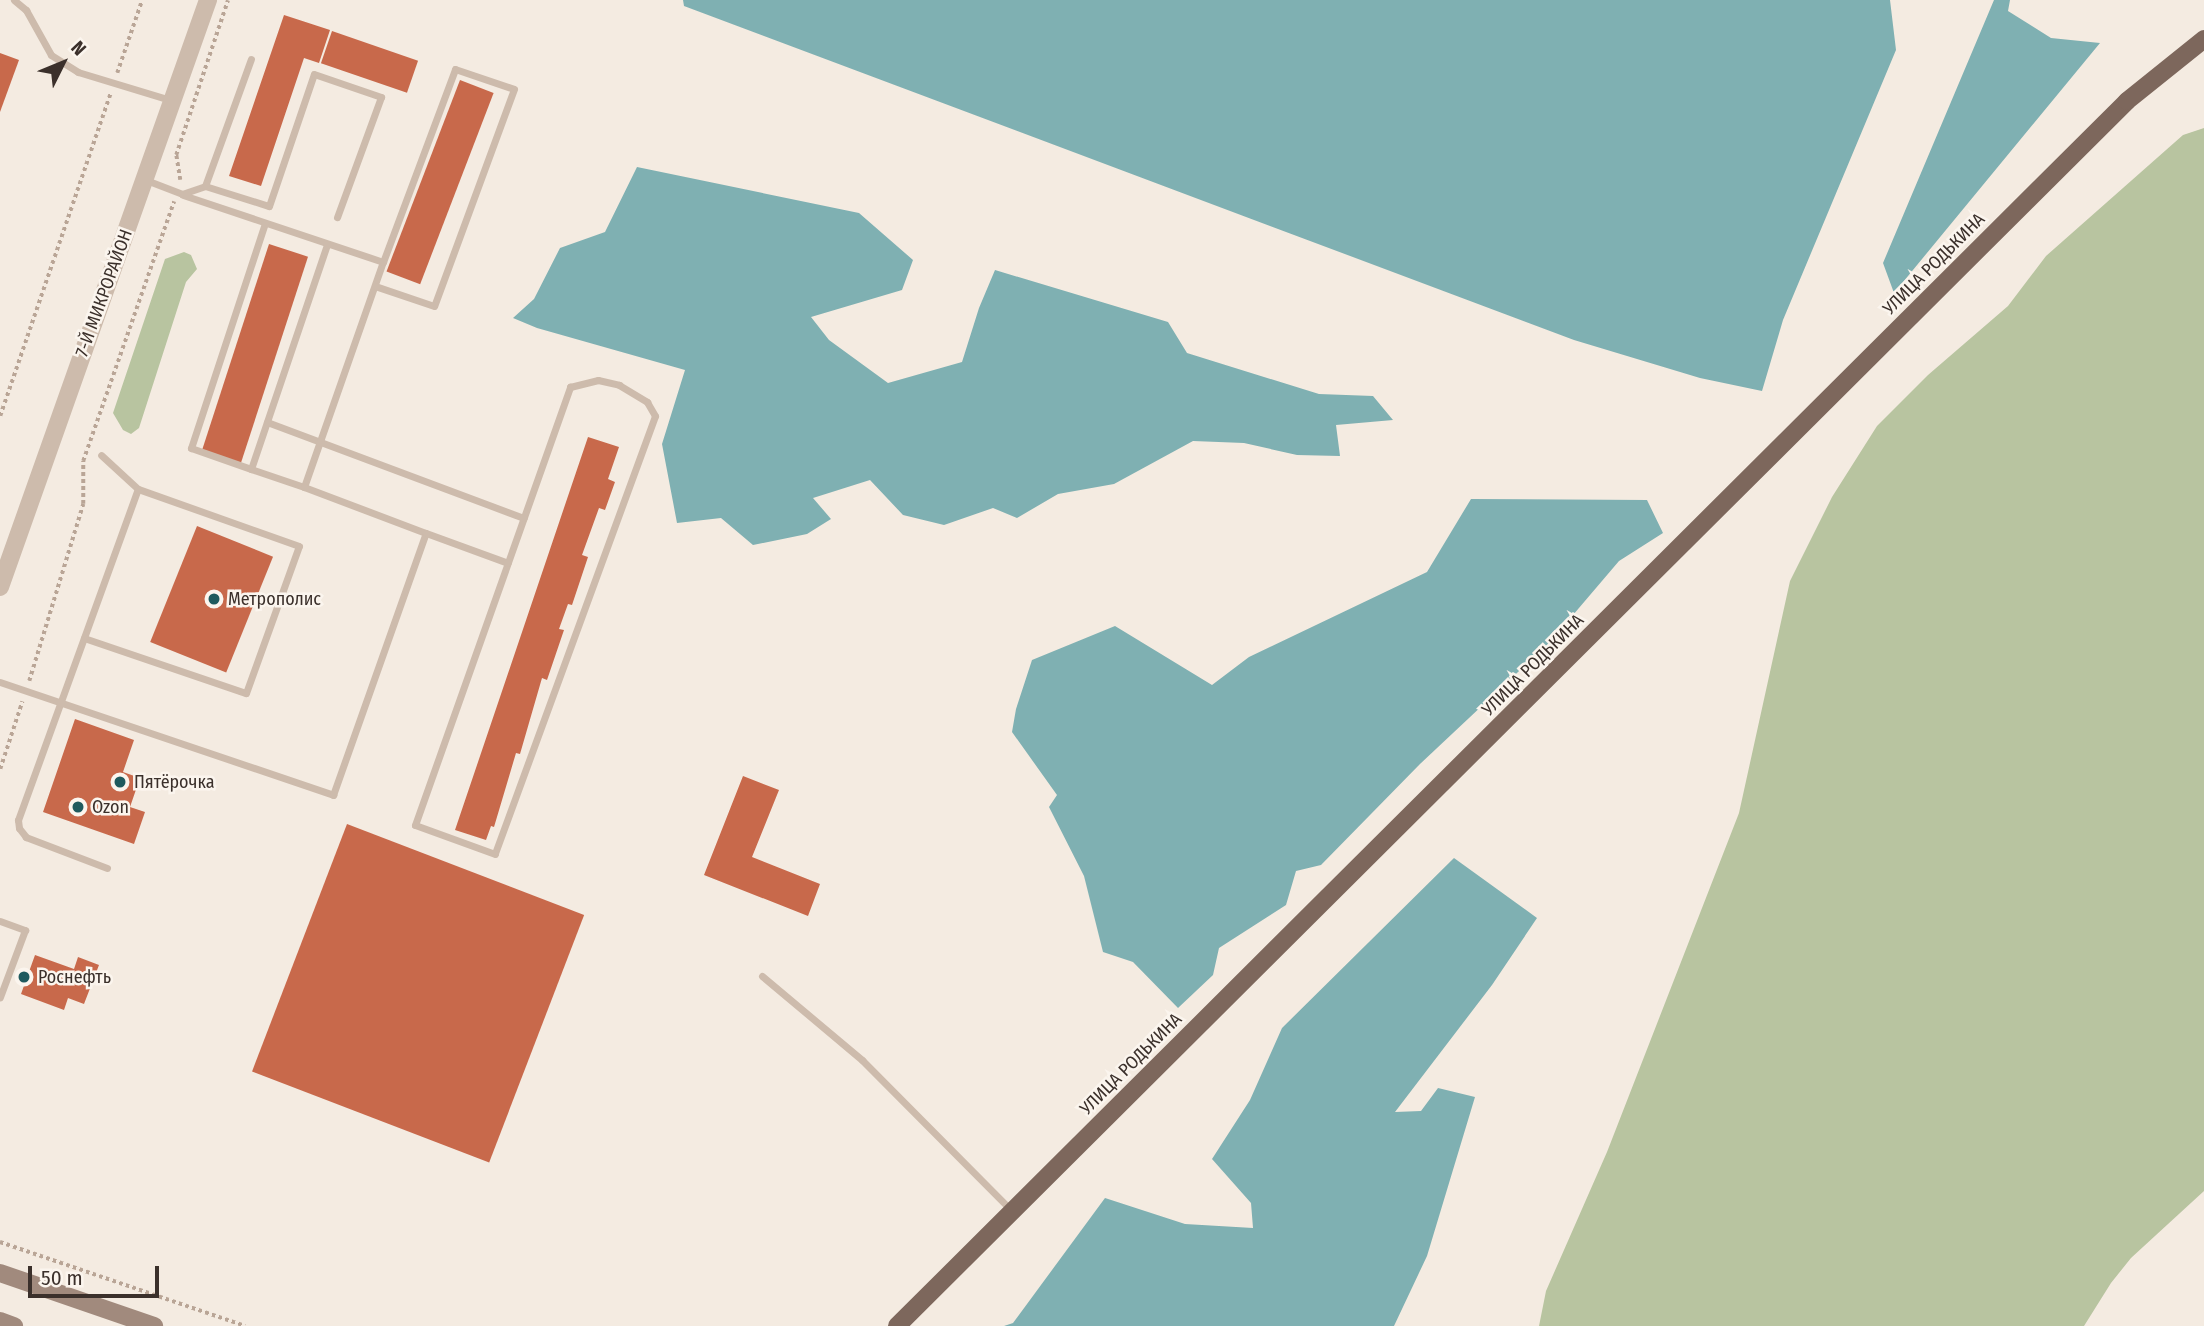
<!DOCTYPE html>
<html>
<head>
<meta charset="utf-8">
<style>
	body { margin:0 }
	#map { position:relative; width:2204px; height:1326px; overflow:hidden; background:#f4ebe1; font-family:"Fira Sans Condensed",sans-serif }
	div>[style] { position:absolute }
	.green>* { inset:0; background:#b8c4a0 }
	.water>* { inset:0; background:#7fb0b2 }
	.building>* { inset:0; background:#c8694b; transform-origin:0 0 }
	.path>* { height:3.5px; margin-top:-1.75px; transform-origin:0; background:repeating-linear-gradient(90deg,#b9a596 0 3.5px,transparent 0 7px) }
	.service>* { height:7px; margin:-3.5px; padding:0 3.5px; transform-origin:3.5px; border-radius:3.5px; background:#cdbbac }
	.tertiary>* { height:18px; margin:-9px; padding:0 9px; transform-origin:9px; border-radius:9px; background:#cdbbac }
	.secondary>* { height:18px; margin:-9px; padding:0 9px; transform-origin:9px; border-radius:9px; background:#a18a7d }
	.primary>* { height:18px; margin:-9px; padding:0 9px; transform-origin:9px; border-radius:9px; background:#7d675c }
	.dots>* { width:19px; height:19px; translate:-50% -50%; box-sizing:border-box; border:4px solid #fbf5ee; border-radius:50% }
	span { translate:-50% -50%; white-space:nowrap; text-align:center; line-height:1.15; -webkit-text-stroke:5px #fbf5ee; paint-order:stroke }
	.street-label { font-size:18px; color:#3b302b }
	.poi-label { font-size:18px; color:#3b302b }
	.left { translate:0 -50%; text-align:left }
	.north { position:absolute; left:28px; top:28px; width:70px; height:70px; -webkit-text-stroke:5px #fbf5ee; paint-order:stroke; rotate:47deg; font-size:19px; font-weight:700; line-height:28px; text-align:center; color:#3b302b }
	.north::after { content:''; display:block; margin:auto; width:24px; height:32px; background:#3b302b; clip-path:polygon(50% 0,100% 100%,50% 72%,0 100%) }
	.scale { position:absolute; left:28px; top:1266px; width:131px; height:32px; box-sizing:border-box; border:4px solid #3b302b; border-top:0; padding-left:9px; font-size:21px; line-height:24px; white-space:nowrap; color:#3b302b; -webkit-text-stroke:5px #fbf5ee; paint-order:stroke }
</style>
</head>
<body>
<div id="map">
	<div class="green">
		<div style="clip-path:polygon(2204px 128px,2204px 1191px,2131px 1258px,2111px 1283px,2084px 1326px,1539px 1326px,1546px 1291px,1607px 1152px,1739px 813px,1790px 581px,1832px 497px,1877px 426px,1928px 375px,2008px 306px,2046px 256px,2183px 135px)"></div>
		<div style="clip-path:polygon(184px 252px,191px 255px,197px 269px,186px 282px,139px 428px,131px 434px,123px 430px,113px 413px,165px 259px)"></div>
	</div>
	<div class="water">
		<div style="clip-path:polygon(683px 0,1890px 0,1896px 50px,1783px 320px,1762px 391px,1700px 378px,1574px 340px,684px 6px)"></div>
		<div style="clip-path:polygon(1994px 0,2010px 0,2008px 11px,2051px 38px,2100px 43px,1894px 293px,1883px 263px)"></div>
		<div style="clip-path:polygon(637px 167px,859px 213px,913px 260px,902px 290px,811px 317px,829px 340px,888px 383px,962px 362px,979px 308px,995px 270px,1168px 322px,1187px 353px,1319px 394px,1373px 396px,1393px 420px,1336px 425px,1340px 456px,1297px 455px,1244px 443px,1193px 441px,1114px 484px,1058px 494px,1017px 518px,993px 508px,944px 525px,903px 515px,870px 480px,813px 498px,831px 519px,807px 534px,753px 545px,721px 518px,677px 523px,662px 444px,685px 370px,537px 328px,513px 318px,534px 299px,560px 248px,605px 232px)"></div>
		<div style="clip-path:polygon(1471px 499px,1647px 500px,1663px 533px,1619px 561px,1550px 642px,1420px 764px,1321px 865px,1296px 871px,1286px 905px,1219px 948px,1213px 975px,1178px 1008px,1133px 962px,1103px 952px,1084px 876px,1049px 807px,1057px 795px,1012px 732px,1016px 709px,1032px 660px,1115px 626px,1212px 685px,1249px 657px,1427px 572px)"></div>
		<div style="clip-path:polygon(1454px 858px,1537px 918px,1492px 985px,1395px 1112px,1421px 1111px,1438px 1088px,1475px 1097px,1427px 1256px,1394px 1326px,1004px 1326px,1013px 1323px,1105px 1198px,1185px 1224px,1253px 1228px,1251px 1203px,1212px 1159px,1250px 1100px,1282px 1028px)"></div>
	</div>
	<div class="building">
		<div style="clip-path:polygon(284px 15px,330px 30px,319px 63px,304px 58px,261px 186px,229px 176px)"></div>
		<div style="left:332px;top:31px;width:91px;height:34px;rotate:19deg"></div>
		<div style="clip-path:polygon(0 53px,19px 60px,0 112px)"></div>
		<div style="left:460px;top:80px;width:36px;height:205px;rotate:21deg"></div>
		<div style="left:269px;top:244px;width:41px;height:217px;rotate:18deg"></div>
		<div style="clip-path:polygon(588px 437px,619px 447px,608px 479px,615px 482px,605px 510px,599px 508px,582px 555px,588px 557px,572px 605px,568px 604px,559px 629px,564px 630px,547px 680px,542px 678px,520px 754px,516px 753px,494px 827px,491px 826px,486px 840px,455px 830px)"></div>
		<div style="left:197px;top:526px;width:82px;height:125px;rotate:22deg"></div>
		<div style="clip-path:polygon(75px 719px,134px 740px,123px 772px,140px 778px,130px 807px,145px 812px,134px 844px,43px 812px)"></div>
		<div style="clip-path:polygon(743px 776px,779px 790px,752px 857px,820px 884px,808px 916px,704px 875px)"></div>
		<div style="left:347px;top:824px;width:254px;height:265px;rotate:21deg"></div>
		<div style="clip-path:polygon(35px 955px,74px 969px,78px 957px,99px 965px,84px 1004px,68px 998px,64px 1010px,21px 994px)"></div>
	</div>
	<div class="path">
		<div style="left:117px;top:73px;width:77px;rotate:-71.1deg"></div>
		<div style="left:180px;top:180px;width:25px;rotate:-99deg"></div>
		<div style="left:176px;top:155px;width:163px;rotate:-71.5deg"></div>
		<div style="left:0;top:416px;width:340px;rotate:-71.1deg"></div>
		<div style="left:29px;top:681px;width:185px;rotate:-73deg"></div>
		<div style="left:83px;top:504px;width:43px;rotate:-90deg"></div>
		<div style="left:83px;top:461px;width:275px;rotate:-70.7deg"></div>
		<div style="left:0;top:769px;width:71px;rotate:-71.8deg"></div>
		<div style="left:0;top:1242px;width:259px;rotate:18.9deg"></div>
	</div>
	<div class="service">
		<div style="left:14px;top:0;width:16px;rotate:40deg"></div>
		<div style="left:26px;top:10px;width:51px;rotate:60.9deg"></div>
		<div style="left:51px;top:55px;width:32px;rotate:32deg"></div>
		<div style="left:78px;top:72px;width:96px;rotate:16.9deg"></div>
		<div style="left:146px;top:180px;width:39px;rotate:21deg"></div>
		<div style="left:182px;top:194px;width:24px;rotate:-19deg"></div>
		<div style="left:205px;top:186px;width:67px;rotate:17.4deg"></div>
		<div style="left:269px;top:206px;width:139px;rotate:-71.2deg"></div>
		<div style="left:314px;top:74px;width:71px;rotate:18.9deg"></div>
		<div style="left:381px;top:97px;width:128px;rotate:110.1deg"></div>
		<div style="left:205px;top:186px;width:135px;rotate:-70.1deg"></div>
		<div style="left:183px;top:195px;width:211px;rotate:18.5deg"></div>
		<div style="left:265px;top:223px;width:237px;rotate:108.2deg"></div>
		<div style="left:191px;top:448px;width:64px;rotate:19.3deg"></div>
		<div style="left:251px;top:469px;width:237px;rotate:-71.3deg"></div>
		<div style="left:598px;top:380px;width:22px;rotate:13deg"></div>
		<div style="left:619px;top:385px;width:33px;rotate:31deg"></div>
		<div style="left:647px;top:402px;width:16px;rotate:60deg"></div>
		<div style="left:655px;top:416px;width:466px;rotate:110.1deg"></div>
		<div style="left:495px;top:854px;width:85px;rotate:-160.1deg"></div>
		<div style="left:415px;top:825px;width:465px;rotate:-70.5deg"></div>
		<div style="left:570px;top:387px;width:29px;rotate:-14deg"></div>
		<div style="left:267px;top:422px;width:274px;rotate:20.5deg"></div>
		<div style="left:251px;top:469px;width:56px;rotate:18.8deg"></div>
		<div style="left:304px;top:487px;width:238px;rotate:-70.7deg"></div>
		<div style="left:383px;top:262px;width:206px;rotate:-69.5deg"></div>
		<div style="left:455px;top:69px;width:62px;rotate:18.7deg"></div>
		<div style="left:514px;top:89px;width:231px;rotate:110.2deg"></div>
		<div style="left:434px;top:306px;width:62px;rotate:-161.3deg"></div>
		<div style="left:304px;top:487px;width:130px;rotate:20.7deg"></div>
		<div style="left:84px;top:638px;width:171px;rotate:18.8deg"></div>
		<div style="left:246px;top:693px;width:156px;rotate:-70.2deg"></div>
		<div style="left:299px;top:546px;width:171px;rotate:-160.5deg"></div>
		<div style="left:138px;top:489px;width:50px;rotate:-137.4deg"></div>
		<div style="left:0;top:682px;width:352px;rotate:18.7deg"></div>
		<div style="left:333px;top:795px;width:278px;rotate:-70.5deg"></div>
		<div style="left:426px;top:533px;width:87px;rotate:20.1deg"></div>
		<div style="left:107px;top:868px;width:87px;rotate:-159.1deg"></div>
		<div style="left:26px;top:837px;width:11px;rotate:-128deg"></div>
		<div style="left:19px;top:828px;width:8px;rotate:-97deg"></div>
		<div style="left:18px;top:820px;width:352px;rotate:-70.1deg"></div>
		<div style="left:0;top:921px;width:27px;rotate:20deg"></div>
		<div style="left:25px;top:930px;width:72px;rotate:110.5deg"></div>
		<div style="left:762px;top:976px;width:131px;rotate:40deg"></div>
		<div style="left:862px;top:1060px;width:213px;rotate:45.2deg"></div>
	</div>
	<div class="tertiary">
		<div style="left:0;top:587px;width:623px;rotate:-70.49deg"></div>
	</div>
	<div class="secondary">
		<div style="left:0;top:1273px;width:163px;rotate:19deg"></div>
		<div style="left:0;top:1321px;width:15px;rotate:20deg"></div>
	</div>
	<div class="primary">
		<div style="left:897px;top:1326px;width:1736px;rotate:-44.88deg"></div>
		<div style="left:2127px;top:101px;width:99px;rotate:-38.8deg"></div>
	</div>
	<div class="dots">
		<div style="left:214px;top:599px;background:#1f5a5e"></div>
		<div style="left:120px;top:782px;background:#1f5a5e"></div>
		<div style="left:78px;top:807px;background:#1f5a5e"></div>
		<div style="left:24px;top:977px;background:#1f5a5e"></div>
	</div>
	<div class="street-label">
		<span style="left:1934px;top:264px;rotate:-45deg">УЛИЦА РОДЬКИНА</span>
		<span style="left:104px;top:293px;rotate:-70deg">7-Й МИКРОРАЙОН</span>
		<span style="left:1533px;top:665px;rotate:-45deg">УЛИЦА РОДЬКИНА</span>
		<span style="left:1131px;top:1064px;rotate:-45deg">УЛИЦА РОДЬКИНА</span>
	</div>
	<div class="poi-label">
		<span class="left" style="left:228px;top:599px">Метрополис</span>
		<span class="left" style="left:134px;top:782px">Пятёрочка</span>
		<span class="left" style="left:92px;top:807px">Ozon</span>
		<span class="left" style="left:38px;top:977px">Роснефть</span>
	</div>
	<div class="north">N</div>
	<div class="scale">50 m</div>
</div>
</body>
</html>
